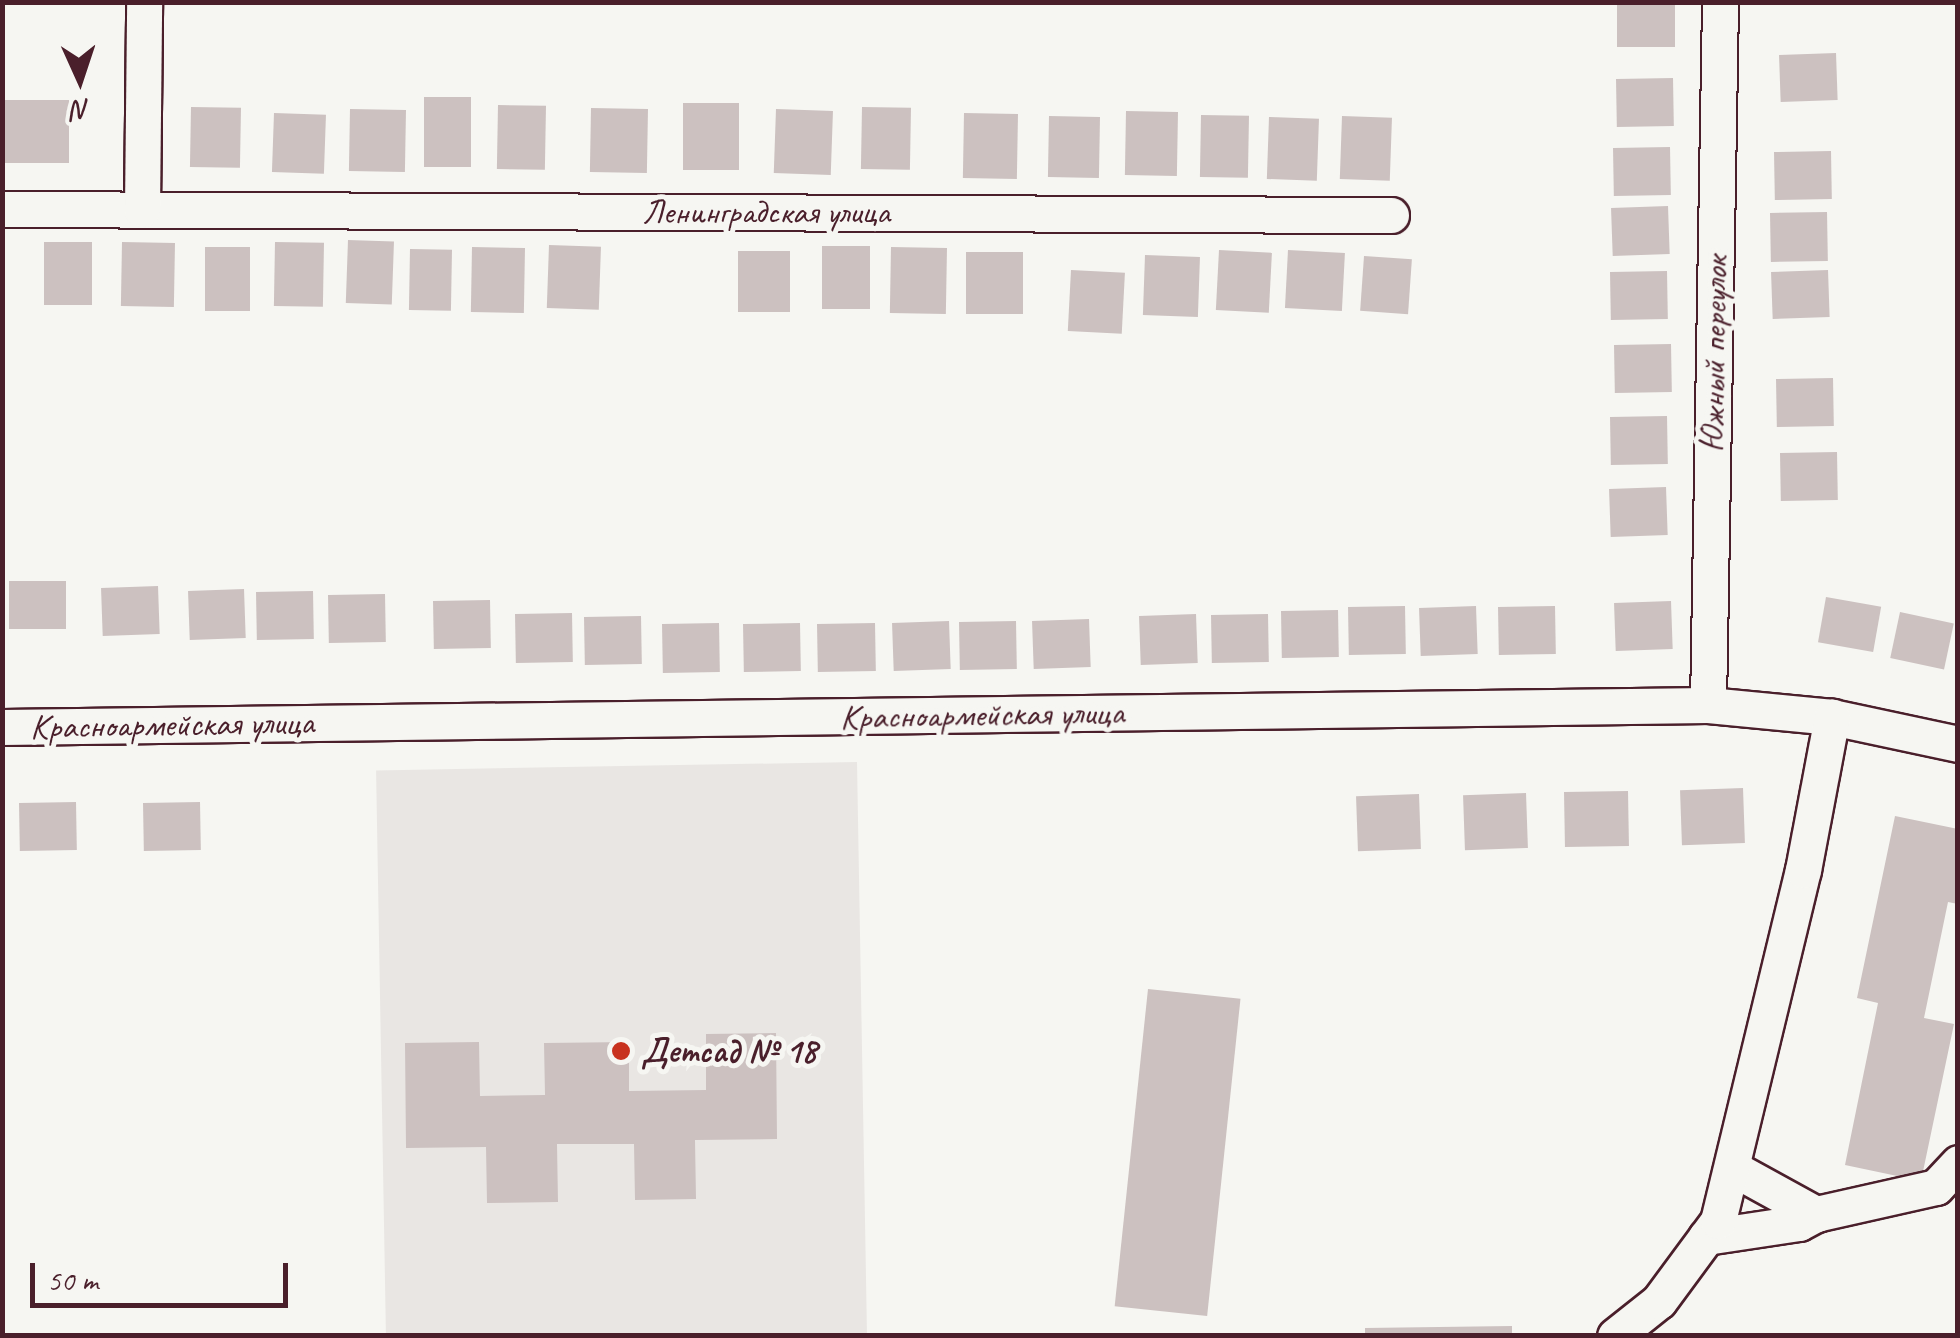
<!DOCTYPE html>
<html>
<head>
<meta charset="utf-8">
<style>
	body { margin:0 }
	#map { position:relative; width:1960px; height:1338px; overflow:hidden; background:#f6f6f2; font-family:Caveat,sans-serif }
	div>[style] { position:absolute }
	.built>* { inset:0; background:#e9e6e3; transform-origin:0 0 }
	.building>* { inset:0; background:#ccc1c0; transform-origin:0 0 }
	.roads { filter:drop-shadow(2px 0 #4a1f2b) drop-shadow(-2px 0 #4a1f2b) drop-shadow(0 2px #4a1f2b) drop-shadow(0 -2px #4a1f2b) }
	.minor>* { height:35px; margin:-17.5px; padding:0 17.5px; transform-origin:17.5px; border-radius:17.5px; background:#f6f6f2 }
	.dots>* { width:28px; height:28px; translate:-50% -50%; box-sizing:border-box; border:5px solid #f6f6f2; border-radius:50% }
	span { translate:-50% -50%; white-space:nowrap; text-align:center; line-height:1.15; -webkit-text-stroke:10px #f6f6f2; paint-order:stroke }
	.street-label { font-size:35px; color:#4a1f2b }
	.poi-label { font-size:35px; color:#4a1f2b; font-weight:700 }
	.left { translate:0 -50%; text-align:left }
	.frame { position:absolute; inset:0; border:5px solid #4a1f2b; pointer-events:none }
	.north { position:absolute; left:30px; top:30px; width:100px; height:100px; -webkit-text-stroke:8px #f6f6f2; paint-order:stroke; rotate:177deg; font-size:28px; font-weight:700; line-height:40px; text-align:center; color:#4a1f2b }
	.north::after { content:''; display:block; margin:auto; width:35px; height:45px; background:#4a1f2b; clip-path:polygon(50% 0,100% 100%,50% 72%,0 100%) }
	.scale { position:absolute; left:30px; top:1263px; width:258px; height:45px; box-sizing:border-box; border:5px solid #4a1f2b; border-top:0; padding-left:12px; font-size:30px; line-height:35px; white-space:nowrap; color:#4a1f2b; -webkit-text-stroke:8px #f6f6f2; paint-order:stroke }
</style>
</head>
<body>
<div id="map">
	<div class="built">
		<div style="left:857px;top:762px;width:573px;height:481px;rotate:89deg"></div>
	</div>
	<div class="building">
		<div style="left:1617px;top:2px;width:58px;height:45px"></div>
		<div style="left:1836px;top:53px;width:47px;height:57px;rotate:88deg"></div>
		<div style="left:1673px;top:78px;width:48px;height:57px;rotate:89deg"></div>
		<div style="left:424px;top:97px;width:47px;height:70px"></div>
		<div style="left:2px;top:100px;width:67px;height:63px"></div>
		<div style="left:683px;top:103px;width:56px;height:67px"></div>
		<div style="left:498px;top:105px;width:48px;height:64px;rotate:1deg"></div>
		<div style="left:191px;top:107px;width:50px;height:60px;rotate:1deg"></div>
		<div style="left:862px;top:107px;width:49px;height:62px;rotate:1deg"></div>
		<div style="left:591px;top:108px;width:57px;height:64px;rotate:1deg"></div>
		<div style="left:350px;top:109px;width:56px;height:62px;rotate:1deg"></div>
		<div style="left:776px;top:109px;width:57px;height:64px;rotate:2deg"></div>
		<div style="left:1126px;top:111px;width:52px;height:64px;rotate:1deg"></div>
		<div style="left:274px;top:113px;width:52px;height:59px;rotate:2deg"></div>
		<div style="left:964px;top:113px;width:54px;height:65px;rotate:1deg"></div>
		<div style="left:1201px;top:115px;width:48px;height:62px;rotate:1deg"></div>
		<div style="left:1049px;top:116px;width:51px;height:61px;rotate:1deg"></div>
		<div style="left:1342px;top:116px;width:50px;height:63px;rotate:2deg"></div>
		<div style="left:1269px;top:117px;width:50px;height:62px;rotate:2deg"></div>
		<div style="left:1670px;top:147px;width:48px;height:57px;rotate:89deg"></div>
		<div style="left:1831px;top:151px;width:48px;height:57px;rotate:89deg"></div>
		<div style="left:1668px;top:206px;width:48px;height:57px;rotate:88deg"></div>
		<div style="left:1827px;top:212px;width:49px;height:57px;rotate:89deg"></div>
		<div style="left:348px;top:240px;width:46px;height:63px;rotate:2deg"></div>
		<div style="left:44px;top:242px;width:48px;height:63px"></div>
		<div style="left:122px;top:242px;width:53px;height:64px;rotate:1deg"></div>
		<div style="left:275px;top:242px;width:49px;height:64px;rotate:1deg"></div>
		<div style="left:549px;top:245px;width:52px;height:63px;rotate:2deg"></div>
		<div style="left:822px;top:246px;width:48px;height:63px"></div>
		<div style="left:205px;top:247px;width:45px;height:64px"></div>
		<div style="left:472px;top:247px;width:53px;height:65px;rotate:1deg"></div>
		<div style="left:891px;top:247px;width:56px;height:66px;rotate:1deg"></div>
		<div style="left:410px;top:249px;width:42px;height:61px;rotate:1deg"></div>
		<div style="left:1219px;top:250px;width:53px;height:60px;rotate:3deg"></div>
		<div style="left:1288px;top:250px;width:57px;height:58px;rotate:3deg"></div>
		<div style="left:738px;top:251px;width:52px;height:61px"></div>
		<div style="left:966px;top:252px;width:57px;height:62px"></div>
		<div style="left:1145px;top:255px;width:55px;height:60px;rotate:2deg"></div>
		<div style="left:1364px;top:256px;width:48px;height:55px;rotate:4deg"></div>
		<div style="left:1071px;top:270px;width:54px;height:61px;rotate:3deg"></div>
		<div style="left:1828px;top:270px;width:47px;height:57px;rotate:88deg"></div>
		<div style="left:1667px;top:271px;width:48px;height:57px;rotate:89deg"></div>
		<div style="left:1671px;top:344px;width:48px;height:57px;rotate:89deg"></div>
		<div style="left:1833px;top:378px;width:48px;height:57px;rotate:89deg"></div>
		<div style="left:1667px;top:416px;width:48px;height:57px;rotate:89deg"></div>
		<div style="left:1837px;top:452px;width:48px;height:57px;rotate:89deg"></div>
		<div style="left:1666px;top:487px;width:48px;height:57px;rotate:88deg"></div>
		<div style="left:66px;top:581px;width:48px;height:57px;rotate:90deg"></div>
		<div style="left:158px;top:586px;width:48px;height:57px;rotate:88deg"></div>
		<div style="left:244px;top:589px;width:49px;height:56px;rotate:88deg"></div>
		<div style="left:313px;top:591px;width:48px;height:57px;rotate:89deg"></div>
		<div style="left:385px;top:594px;width:48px;height:57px;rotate:89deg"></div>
		<div style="left:1826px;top:597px;width:56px;height:46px;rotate:10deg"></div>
		<div style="left:490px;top:600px;width:48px;height:57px;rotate:89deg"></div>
		<div style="left:1671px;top:601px;width:48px;height:57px;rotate:88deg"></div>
		<div style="left:1405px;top:606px;width:48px;height:57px;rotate:89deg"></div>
		<div style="left:1476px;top:606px;width:48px;height:57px;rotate:88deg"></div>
		<div style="left:1555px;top:606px;width:48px;height:57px;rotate:89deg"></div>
		<div style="left:1338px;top:610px;width:47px;height:57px;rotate:89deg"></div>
		<div style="left:1900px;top:612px;width:55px;height:47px;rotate:12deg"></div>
		<div style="left:572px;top:613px;width:49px;height:57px;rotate:89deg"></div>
		<div style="left:1196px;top:614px;width:49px;height:57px;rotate:88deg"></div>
		<div style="left:1268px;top:614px;width:48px;height:57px;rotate:89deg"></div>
		<div style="left:641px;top:616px;width:48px;height:57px;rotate:89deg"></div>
		<div style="left:1089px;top:619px;width:48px;height:57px;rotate:88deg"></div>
		<div style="left:949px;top:621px;width:48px;height:57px;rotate:88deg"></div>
		<div style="left:1016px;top:621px;width:48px;height:57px;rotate:89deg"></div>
		<div style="left:719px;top:623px;width:49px;height:57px;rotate:89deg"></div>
		<div style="left:800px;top:623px;width:48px;height:57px;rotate:89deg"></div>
		<div style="left:875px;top:623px;width:48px;height:58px;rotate:89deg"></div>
		<div style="left:1743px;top:788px;width:55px;height:63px;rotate:88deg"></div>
		<div style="left:1628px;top:791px;width:55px;height:64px;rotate:89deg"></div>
		<div style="left:1526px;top:793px;width:55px;height:63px;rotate:88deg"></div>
		<div style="left:1419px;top:794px;width:55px;height:63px;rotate:88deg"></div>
		<div style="left:76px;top:802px;width:48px;height:57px;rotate:89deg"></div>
		<div style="left:200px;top:802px;width:48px;height:57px;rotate:89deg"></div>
		<div style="clip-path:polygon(1895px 816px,1958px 829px,1958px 904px,1948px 902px,1924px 1018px,1954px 1024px,1921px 1181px,1845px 1165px,1878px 1003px,1857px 998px)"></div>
		<div style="left:1148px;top:989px;width:93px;height:319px;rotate:6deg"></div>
		<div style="clip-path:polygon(776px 1033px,777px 1139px,695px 1140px,696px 1199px,635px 1200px,634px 1144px,557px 1144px,558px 1202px,487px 1203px,486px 1147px,406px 1148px,405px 1043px,479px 1042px,480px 1096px,545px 1095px,544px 1043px,629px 1042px,629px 1091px,706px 1090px,706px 1034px)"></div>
		<div style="clip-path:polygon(1512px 1326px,1512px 1336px,1365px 1336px,1365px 1328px)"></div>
	</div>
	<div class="roads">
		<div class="minor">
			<div style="left:2px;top:209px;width:1389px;rotate:0.25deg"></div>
			<div style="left:142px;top:209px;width:207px;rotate:-89.4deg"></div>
			<div style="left:1708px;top:705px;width:703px;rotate:-89.02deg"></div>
			<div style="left:2px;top:727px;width:1706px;rotate:-0.74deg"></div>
			<div style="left:1708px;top:705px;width:125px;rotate:5.5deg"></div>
			<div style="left:1832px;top:717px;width:129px;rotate:12.1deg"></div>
			<div style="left:1734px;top:1169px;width:94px;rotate:28.8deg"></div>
			<div style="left:1706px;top:1237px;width:94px;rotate:-8.6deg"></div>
			<div style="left:1799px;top:1223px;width:19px;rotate:-28deg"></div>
			<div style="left:1816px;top:1214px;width:123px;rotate:-12.7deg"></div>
			<div style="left:1936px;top:1187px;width:33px;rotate:-47deg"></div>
			<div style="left:1615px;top:1336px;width:56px;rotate:-38.5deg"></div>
			<div style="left:1659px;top:1301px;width:99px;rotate:-53.6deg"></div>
			<div style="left:1718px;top:1221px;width:361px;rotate:-76.4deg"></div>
			<div style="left:1803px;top:870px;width:156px;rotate:-79.3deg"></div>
		</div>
	</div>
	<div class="dots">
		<div style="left:621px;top:1051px;background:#c8321e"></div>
	</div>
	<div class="street-label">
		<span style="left:766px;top:212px">Ленинградская улица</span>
		<span style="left:1714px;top:354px;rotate:-89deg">Южный переулок</span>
		<span style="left:982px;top:715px;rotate:-1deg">Красноармейская улица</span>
		<span style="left:172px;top:725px;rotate:-1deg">Красноармейская улица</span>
	</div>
	<div class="poi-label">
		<span class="left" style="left:641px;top:1051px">Детсад № 18</span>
	</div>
	<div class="frame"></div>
	<div class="north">N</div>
	<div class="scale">50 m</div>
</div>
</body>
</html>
